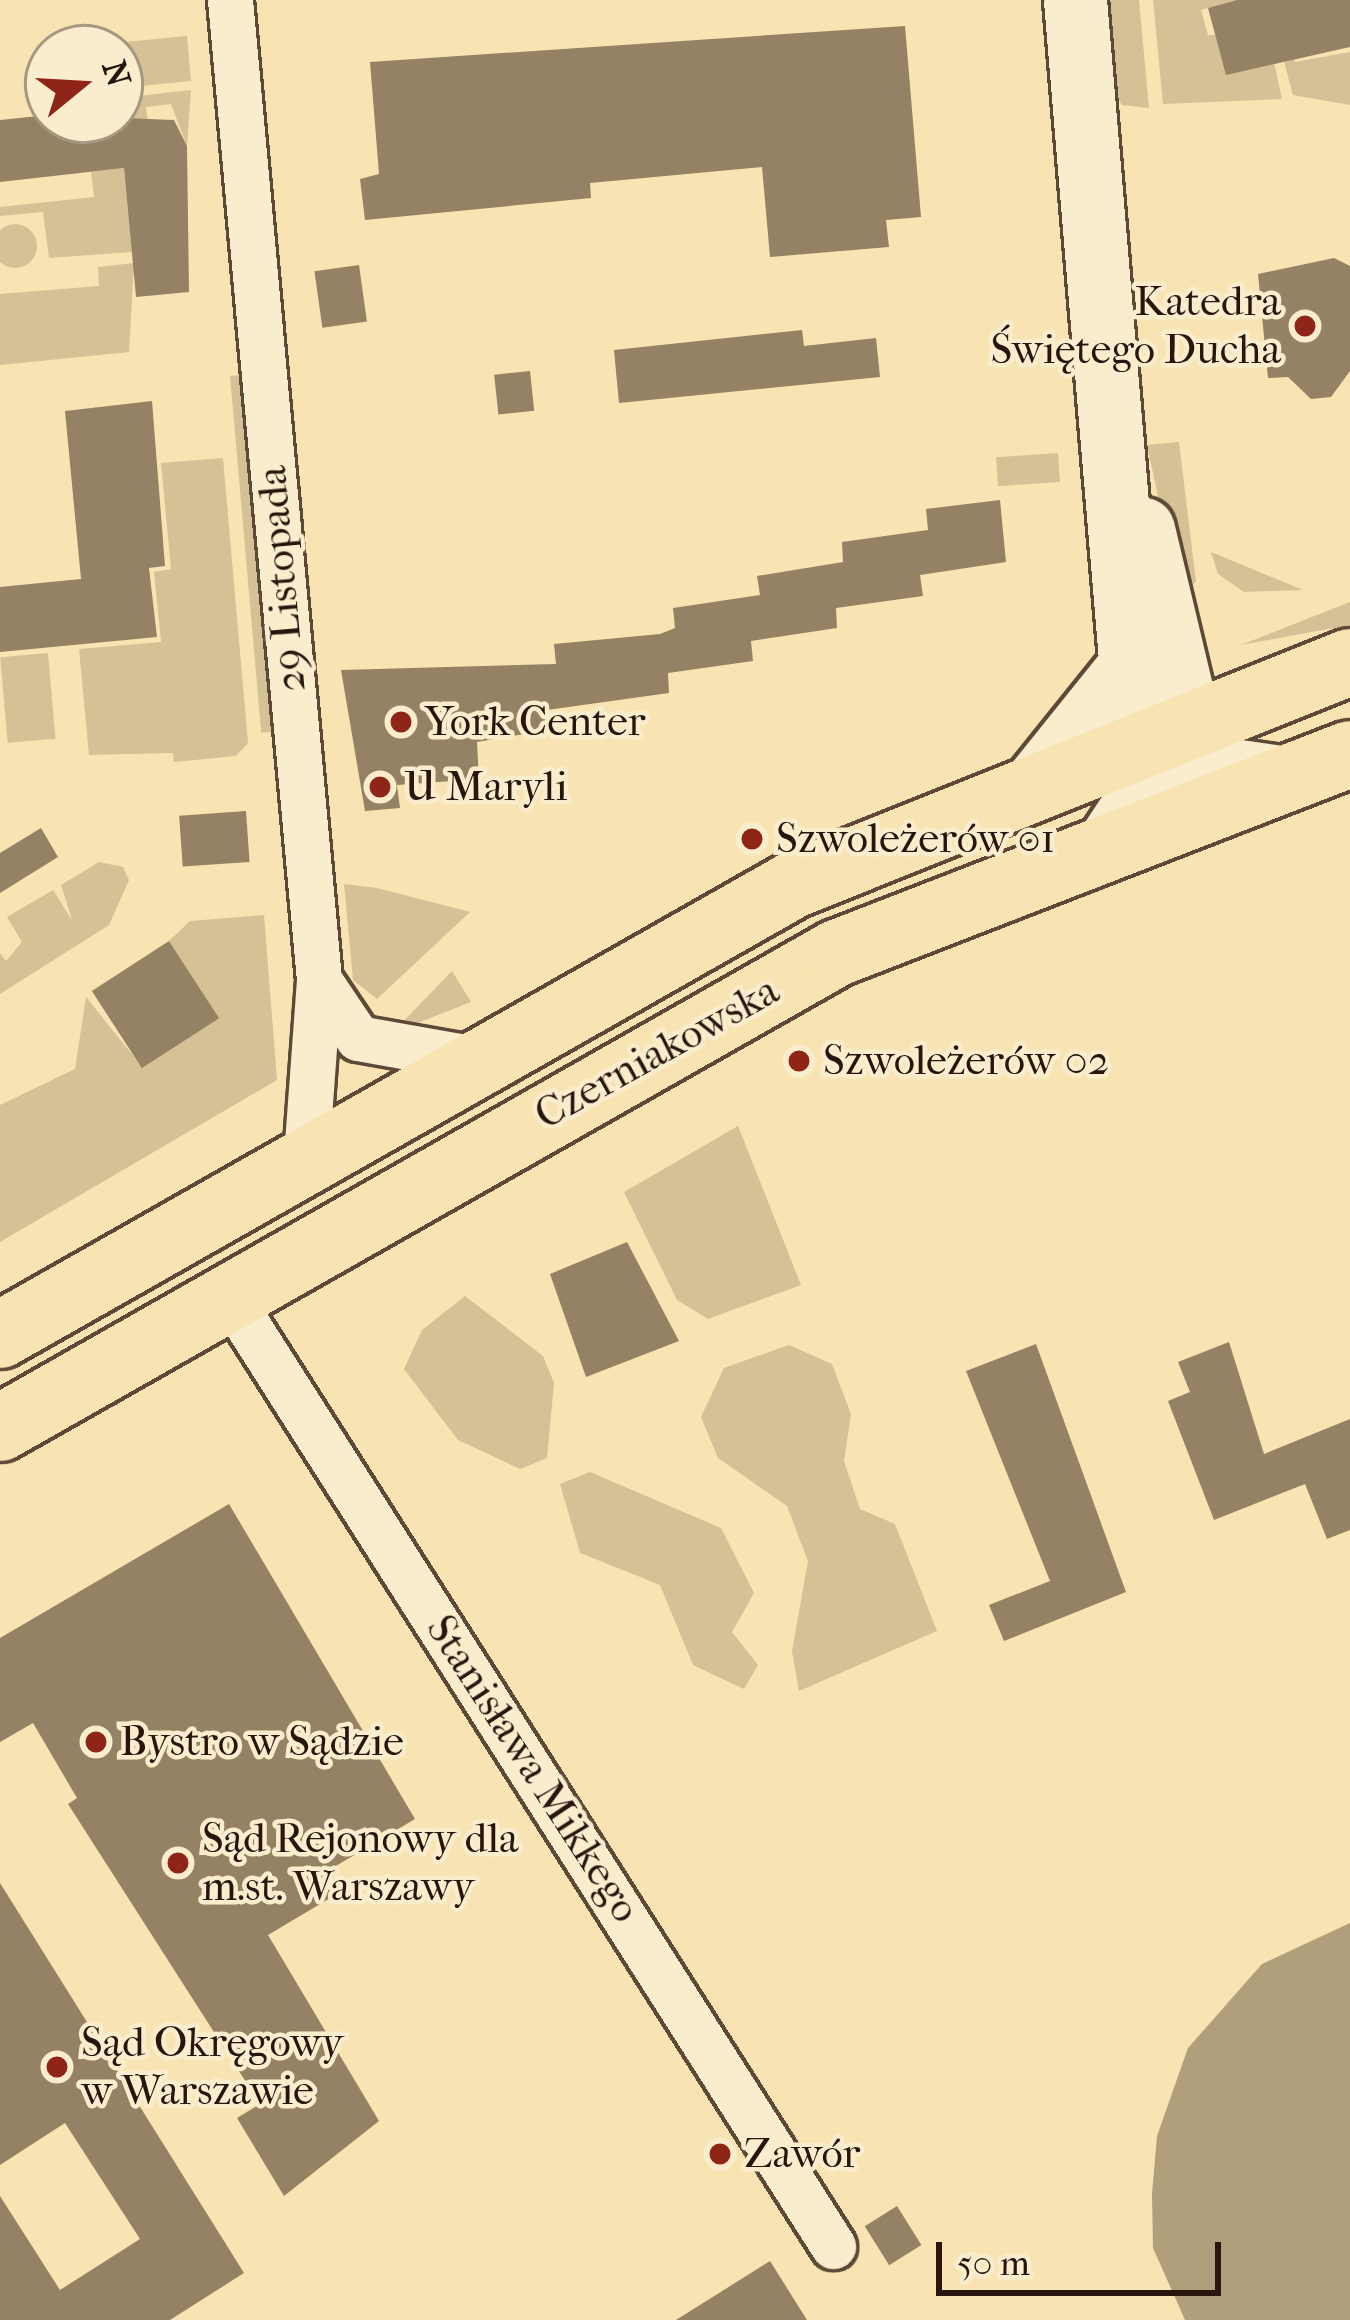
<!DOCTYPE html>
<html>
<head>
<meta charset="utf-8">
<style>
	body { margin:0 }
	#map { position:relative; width:1350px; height:2320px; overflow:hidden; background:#f7e4b2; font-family:"IM FELL French Canon",serif }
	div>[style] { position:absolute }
	.green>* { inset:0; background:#d4c196; transform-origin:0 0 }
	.round { border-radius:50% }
	.water>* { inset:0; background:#b19e7a }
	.building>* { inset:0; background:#958163; transform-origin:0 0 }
	.roads { filter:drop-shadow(3px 0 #5d4937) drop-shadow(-3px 0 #5d4937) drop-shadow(0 3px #5d4937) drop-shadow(0 -3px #5d4937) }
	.street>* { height:45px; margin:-22.5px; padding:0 22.5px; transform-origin:22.5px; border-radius:22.5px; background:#faedcd }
	.secondary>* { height:63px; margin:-31.5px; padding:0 31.5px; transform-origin:31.5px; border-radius:31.5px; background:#faedcd }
	.primary>* { height:66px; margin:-33px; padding:0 33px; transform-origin:33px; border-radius:33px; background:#f7e4b2 }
	.dots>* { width:33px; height:33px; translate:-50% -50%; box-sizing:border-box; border:6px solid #faedcd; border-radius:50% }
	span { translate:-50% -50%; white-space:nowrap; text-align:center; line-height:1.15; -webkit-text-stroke:9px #faedcd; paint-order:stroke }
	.poi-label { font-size:42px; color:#2a150e }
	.right { translate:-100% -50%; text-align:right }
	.left { translate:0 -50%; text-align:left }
	.street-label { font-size:42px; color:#2a150e }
	.north { position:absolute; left:24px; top:24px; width:120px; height:120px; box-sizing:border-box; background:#faedcd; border:3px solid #a79781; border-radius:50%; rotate:72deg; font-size:33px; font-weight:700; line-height:48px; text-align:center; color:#2a150e }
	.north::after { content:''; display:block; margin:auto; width:42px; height:54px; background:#8f2418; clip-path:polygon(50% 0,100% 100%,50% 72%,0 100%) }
	.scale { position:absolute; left:936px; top:2242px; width:285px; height:54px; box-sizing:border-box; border:6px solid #2a150e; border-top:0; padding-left:15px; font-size:36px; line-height:42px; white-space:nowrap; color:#2a150e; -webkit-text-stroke:9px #faedcd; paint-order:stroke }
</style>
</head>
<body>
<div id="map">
	<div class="green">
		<div style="clip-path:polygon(1104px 0,1139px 0,1149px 108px,1122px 105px,1112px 90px)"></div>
		<div style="clip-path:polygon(1153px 0,1237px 0,1201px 10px,1208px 35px,1268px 34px,1282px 99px,1163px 104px)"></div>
		<div style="clip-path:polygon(187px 36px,191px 81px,120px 88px,120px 48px,62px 48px)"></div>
		<div style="clip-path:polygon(1288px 37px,1295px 62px,1350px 52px,1350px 105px,1293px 95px,1278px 40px)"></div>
		<div style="clip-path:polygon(191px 90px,187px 146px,171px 104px,146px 107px,149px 134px,120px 120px,120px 98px)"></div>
		<div style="clip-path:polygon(124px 168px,132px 252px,49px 258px,43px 212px,0 216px,0 207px,94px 197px,91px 172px)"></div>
		<div class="round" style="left:-7px;top:224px;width:44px;height:44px"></div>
		<div style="clip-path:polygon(134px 263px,129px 352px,0 365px,0 294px,99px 286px,98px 267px)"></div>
		<div style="left:242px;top:375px;width:358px;height:12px;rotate:85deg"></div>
		<div style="clip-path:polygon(1179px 442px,1196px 582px,1179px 593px,1147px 445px)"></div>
		<div style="left:1058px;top:453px;width:29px;height:62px;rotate:86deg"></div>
		<div style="clip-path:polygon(223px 458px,248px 743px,236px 756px,174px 762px,173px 753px,89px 755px,79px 649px,161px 642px,154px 572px,171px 569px,161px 463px)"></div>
		<div style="clip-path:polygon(1211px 552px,1303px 590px,1244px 592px,1218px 574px)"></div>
		<div style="clip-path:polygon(1350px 602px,1350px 625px,1241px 645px)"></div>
		<div style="left:48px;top:653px;width:86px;height:48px;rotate:85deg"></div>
		<div style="clip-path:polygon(99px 862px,123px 867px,129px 880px,109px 925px,0 994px,0 953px,6px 961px,22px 942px,7px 917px,53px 890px,72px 920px,61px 885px)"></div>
		<div style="clip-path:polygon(344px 884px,377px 888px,470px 912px,377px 999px,353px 980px)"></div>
		<div style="clip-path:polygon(264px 915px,277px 1080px,0 1242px,0 1105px,75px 1069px,86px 997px,143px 1068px,219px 1018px,169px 941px,190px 921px)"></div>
		<div style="clip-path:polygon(452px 971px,471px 1002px,392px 1033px)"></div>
		<div style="clip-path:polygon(738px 1126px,801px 1285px,708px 1319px,677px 1300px,624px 1192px)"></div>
		<div style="clip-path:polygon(465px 1296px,543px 1356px,554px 1383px,547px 1458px,520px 1469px,458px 1440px,404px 1369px,422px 1330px)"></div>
		<div style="clip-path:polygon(789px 1345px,832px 1364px,851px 1414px,844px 1461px,860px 1509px,895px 1524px,937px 1631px,799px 1691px,792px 1651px,808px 1561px,787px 1506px,718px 1458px,701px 1417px,724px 1368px)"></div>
		<div style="clip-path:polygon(590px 1472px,721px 1528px,754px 1593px,732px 1632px,758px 1665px,744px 1689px,693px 1665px,660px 1585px,580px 1553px,560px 1484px)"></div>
	</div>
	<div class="water">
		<div style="clip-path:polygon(1350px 1923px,1350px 2320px,1185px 2320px,1153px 2248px,1152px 2194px,1157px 2136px,1188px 2048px,1262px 1964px)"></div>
	</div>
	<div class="building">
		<div style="clip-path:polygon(1237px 0,1350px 0,1350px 47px,1226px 75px,1208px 8px)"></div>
		<div style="clip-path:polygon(905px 26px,921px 217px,886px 220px,889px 247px,770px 257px,762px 167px,590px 183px,591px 198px,365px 220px,360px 179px,379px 174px,370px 62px)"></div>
		<div style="clip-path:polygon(48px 115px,174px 120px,187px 146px,189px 292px,136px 297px,124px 168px,0 182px,0 120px)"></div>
		<div style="clip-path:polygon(1334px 258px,1350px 266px,1350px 371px,1331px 397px,1311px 399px,1288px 377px,1268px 378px,1258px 274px)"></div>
		<div style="left:359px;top:265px;width:57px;height:45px;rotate:82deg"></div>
		<div style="clip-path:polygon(802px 330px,804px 346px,876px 338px,880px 377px,619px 403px,614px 350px)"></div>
		<div style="left:530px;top:371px;width:40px;height:36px;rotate:84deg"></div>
		<div style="clip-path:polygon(152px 401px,165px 566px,149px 568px,157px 637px,0 652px,0 587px,81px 579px,65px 411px)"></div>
		<div style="clip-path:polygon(1000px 500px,1006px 562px,920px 575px,923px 596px,836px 608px,837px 628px,751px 641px,753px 661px,668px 673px,669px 693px,547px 710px,549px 730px,477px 742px,479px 779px,397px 785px,400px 808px,365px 811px,341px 670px,556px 664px,554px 644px,660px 634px,675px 628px,673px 608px,760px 595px,757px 576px,843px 562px,842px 542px,928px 530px,926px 509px)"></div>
		<div style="left:246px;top:811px;width:51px;height:67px;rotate:86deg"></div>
		<div style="clip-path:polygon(41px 828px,58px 857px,0 893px,0 853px)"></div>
		<div style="left:169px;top:941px;width:92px;height:92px;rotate:57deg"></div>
		<div style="clip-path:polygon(627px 1242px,679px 1341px,586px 1377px,550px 1274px)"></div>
		<div style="clip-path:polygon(1229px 1342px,1264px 1454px,1350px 1419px,1350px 1530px,1327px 1539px,1305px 1484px,1214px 1520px,1168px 1401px,1190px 1392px,1178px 1362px)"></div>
		<div style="clip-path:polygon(1036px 1344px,1126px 1592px,1004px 1641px,989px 1605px,1050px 1581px,966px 1371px)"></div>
		<div style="clip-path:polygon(229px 1504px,415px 1819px,329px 1870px,342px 1891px,268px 1935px,379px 2121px,284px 2196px,237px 2118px,260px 2104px,68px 1804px,77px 1798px,33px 1723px,0 1742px,0 1638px)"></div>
		<div style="clip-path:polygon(0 1883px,244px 2273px,170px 2320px,0 2320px,0 2196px,60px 2290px,140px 2239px,65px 2123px,0 2165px)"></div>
		<div style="left:897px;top:2206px;width:46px;height:38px;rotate:58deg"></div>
		<div style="clip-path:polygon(770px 2261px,807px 2320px,676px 2320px)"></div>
	</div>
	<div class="roads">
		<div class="street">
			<div style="left:230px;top:0;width:984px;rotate:84.81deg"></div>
			<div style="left:319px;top:980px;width:178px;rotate:94.2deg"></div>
			<div style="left:319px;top:980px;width:70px;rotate:56.1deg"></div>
			<div style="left:358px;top:1038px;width:120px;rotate:10.1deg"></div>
			<div style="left:229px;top:1296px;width:1126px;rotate:57.55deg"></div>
		</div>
		<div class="secondary">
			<div style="left:1075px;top:0;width:697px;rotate:85.23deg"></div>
			<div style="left:1133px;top:695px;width:49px;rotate:61.9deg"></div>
			<div style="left:1156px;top:738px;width:49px;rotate:33.4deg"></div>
			<div style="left:1197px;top:765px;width:91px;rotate:8.2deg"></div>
			<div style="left:1034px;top:785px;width:151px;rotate:-51.2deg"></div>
			<div style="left:1105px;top:848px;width:120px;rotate:-56.6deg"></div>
			<div style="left:1171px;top:748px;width:49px;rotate:-74.5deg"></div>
			<div style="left:1184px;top:701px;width:177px;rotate:-103.4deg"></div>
		</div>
		<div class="primary">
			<div style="left:0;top:1335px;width:912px;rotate:-29.57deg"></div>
			<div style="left:793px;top:885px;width:600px;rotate:-21.82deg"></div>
			<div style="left:0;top:1428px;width:962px;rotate:-29.58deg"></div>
			<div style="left:837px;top:953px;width:550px;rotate:-21.2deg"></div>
		</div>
	</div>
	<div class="dots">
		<div style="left:1305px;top:326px;background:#8f2418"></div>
		<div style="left:401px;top:722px;background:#8f2418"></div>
		<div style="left:380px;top:787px;background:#8f2418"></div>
		<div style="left:752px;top:839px;background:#8f2418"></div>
		<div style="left:799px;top:1061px;background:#8f2418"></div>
		<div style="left:96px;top:1742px;background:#8f2418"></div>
		<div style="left:178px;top:1863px;background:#8f2418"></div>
		<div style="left:57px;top:2067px;background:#8f2418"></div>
		<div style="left:720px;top:2154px;background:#8f2418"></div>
	</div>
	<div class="poi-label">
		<span class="right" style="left:1281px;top:326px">Katedra<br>Świętego Ducha</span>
		<span class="left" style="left:425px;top:722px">York Center</span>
		<span class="left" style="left:404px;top:787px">U Maryli</span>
		<span class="left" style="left:776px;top:839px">Szwoleżerów 01</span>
		<span class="left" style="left:823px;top:1061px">Szwoleżerów 02</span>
		<span class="left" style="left:120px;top:1742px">Bystro w Sądzie</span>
		<span class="left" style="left:202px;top:1863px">Sąd Rejonowy dla<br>m.st. Warszawy</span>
		<span class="left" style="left:81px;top:2067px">Sąd Okręgowy<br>w Warszawie</span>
		<span class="left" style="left:744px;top:2154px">Zawór</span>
	</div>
	<div class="street-label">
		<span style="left:282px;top:579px;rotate:-95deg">29 Listopada</span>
		<span style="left:657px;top:1053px;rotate:-29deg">Czerniakowska</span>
		<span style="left:533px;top:1769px;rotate:57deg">Stanisława Mikkego</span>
	</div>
	<div class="north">N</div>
	<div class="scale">50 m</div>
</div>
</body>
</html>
